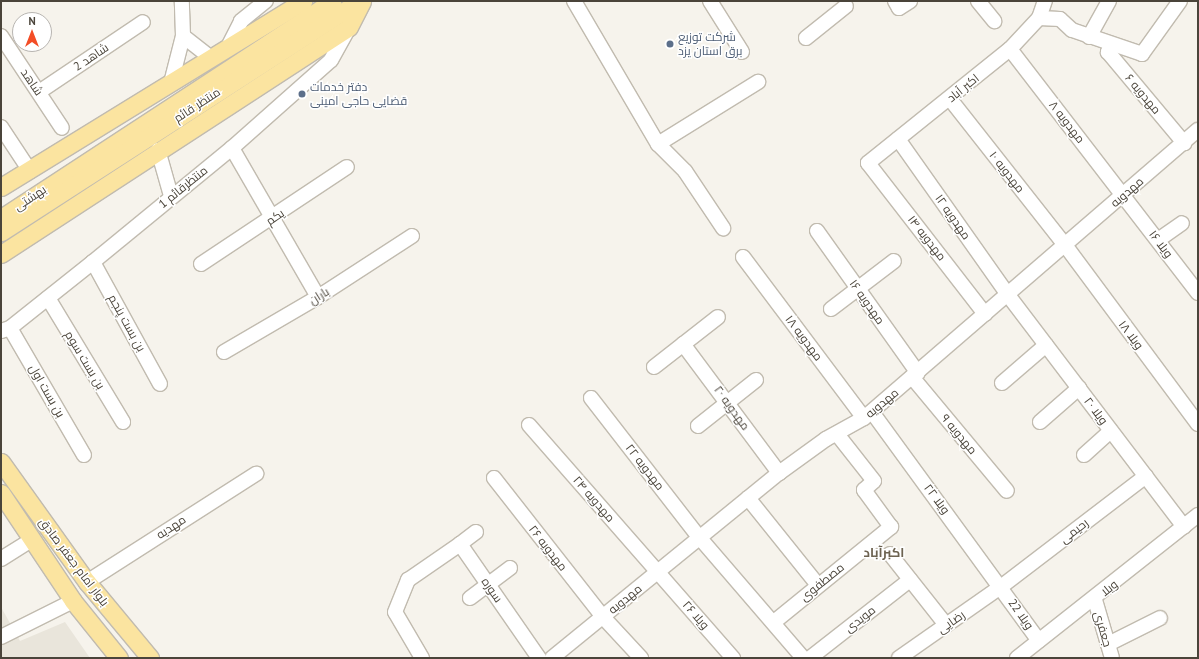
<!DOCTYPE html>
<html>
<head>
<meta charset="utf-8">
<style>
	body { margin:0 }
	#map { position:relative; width:1199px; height:659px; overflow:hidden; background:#f6f3ec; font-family:"PT Sans",Cairo,sans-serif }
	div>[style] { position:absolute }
	.residential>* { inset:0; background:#e9e5db }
	.roads { filter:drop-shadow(1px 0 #c1bbaf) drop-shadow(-1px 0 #c1bbaf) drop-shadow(0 1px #c1bbaf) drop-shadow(0 -1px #c1bbaf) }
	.minor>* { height:14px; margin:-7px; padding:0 7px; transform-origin:7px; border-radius:7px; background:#fff }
	.major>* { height:17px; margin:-8.5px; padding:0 8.5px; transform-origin:8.5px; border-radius:8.5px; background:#fbe4a0 }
	.dots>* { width:11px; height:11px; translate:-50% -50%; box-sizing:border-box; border:2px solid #fff; border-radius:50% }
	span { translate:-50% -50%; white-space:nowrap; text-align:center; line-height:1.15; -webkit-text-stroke:3px #fff; paint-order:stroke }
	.service-label { font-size:12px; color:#4e5e75 }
	.left { translate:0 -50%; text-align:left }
	.street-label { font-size:12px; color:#4a443a }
	.neighbourhood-label { font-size:13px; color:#6d6351; font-weight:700 }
	.frame { position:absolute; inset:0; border:2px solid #4a443a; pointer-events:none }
	.north { position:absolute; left:12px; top:12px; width:40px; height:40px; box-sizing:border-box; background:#fff; border:1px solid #b7b4b0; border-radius:50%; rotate:0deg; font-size:11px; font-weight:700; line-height:16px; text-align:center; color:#4a443a }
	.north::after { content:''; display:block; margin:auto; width:14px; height:18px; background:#f34d26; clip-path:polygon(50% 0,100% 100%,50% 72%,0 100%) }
</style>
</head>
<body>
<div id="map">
	<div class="residential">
		<div style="clip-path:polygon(1px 607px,20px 641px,65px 622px,90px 658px,1px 658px)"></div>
	</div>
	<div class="roads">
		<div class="minor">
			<div style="left:574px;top:1px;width:166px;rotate:59.6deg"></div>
			<div style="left:658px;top:144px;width:38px;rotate:45deg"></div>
			<div style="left:685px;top:171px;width:69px;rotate:56.3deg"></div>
			<div style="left:710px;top:1px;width:60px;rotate:57.9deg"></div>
			<div style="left:895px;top:1px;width:8px;rotate:60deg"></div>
			<div style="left:899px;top:8px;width:13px;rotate:-32deg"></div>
			<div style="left:978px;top:1px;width:26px;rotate:51deg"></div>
			<div style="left:1039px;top:18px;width:21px;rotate:3deg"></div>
			<div style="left:1060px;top:19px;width:16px;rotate:43deg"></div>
			<div style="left:1072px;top:30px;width:74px;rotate:18.9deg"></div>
			<div style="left:1142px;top:54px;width:65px;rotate:-54.4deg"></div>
			<div style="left:1px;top:36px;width:110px;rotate:56.5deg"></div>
			<div style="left:183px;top:36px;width:36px;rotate:38deg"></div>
			<div style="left:1089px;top:37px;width:41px;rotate:-60.9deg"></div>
			<div style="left:806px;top:38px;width:51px;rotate:-38.7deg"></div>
			<div style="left:1111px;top:44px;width:9px;rotate:111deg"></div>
			<div style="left:1108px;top:52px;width:119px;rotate:50.1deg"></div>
			<div style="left:228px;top:47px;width:29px;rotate:-63deg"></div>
			<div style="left:241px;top:21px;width:32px;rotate:-39deg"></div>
			<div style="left:1010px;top:49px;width:308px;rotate:52.4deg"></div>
			<div style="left:171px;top:83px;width:49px;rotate:-75.7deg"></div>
			<div style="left:183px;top:36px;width:35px;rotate:-92deg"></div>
			<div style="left:39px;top:92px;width:125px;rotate:-33.9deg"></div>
			<div style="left:950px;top:99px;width:186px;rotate:51.8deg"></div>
			<div style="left:1065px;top:245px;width:223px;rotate:53.4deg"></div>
			<div style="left:1px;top:127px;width:53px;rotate:56.6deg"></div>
			<div style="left:898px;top:139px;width:191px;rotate:54.8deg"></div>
			<div style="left:1008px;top:295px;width:291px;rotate:52.8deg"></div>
			<div style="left:658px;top:144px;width:118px;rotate:-31.8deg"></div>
			<div style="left:232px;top:148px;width:172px;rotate:60deg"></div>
			<div style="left:158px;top:150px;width:48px;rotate:74.2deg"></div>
			<div style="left:817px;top:231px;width:174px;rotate:54.6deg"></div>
			<div style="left:1158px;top:240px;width:29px;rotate:-35deg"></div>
			<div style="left:743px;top:257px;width:201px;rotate:53.1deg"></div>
			<div style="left:93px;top:262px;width:139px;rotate:61.2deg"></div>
			<div style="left:201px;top:264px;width:175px;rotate:-33.6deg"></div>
			<div style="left:48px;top:298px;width:145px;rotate:58.8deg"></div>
			<div style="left:831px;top:309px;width:79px;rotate:-37.3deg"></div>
			<div style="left:985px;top:314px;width:191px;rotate:-127.8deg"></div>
			<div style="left:868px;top:163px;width:182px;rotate:-38.8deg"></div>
			<div style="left:1010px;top:49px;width:42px;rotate:-46.9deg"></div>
			<div style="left:1039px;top:18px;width:18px;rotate:-71deg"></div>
			<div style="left:10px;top:328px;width:147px;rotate:59.8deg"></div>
			<div style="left:1px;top:331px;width:9px;rotate:-18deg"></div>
			<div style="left:10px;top:328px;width:106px;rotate:-38.5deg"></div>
			<div style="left:93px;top:262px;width:180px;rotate:-39.4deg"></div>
			<div style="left:232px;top:148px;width:132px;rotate:-41.6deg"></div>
			<div style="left:331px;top:60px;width:38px;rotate:-61deg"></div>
			<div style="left:683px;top:344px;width:161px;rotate:53.3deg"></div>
			<div style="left:224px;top:352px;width:109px;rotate:-30.3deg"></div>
			<div style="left:318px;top:297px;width:112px;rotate:-33deg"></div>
			<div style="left:654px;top:367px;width:81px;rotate:-38deg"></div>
			<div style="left:912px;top:377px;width:148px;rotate:50.2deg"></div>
			<div style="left:1002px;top:383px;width:58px;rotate:-40.8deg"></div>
			<div style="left:591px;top:398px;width:176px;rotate:52.2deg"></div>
			<div style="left:699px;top:537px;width:160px;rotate:49.3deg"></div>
			<div style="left:872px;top:412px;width:283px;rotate:53.9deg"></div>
			<div style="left:1040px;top:422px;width:52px;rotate:-41.1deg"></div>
			<div style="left:529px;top:425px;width:310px;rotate:48.8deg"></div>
			<div style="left:698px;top:426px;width:74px;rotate:-38.4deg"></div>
			<div style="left:1084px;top:455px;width:36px;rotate:-42deg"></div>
			<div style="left:494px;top:478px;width:177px;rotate:51.9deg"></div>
			<div style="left:603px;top:617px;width:56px;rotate:47.2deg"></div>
			<div style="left:748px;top:498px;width:112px;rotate:51.2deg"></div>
			<div style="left:460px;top:544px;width:20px;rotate:-37deg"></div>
			<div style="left:890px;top:554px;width:90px;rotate:51.7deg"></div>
			<div style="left:1px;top:559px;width:36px;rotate:-32deg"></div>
			<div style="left:87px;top:582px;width:201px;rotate:-32.6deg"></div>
			<div style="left:470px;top:598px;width:50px;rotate:-36.9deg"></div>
			<div style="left:1095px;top:600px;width:60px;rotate:73.7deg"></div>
			<div style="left:774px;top:622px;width:151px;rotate:-39.1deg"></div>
			<div style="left:891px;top:527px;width:46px;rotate:-126.1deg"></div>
			<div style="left:864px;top:490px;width:13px;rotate:-42deg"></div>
			<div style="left:874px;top:481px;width:60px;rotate:-128.2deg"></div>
			<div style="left:1px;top:637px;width:80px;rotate:-26.6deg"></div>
			<div style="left:1108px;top:644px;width:58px;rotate:-26.6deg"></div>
			<div style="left:422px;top:658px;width:53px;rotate:-120.4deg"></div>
			<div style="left:395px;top:612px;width:35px;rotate:-68deg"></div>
			<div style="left:408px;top:580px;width:63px;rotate:-34.7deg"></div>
			<div style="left:460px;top:544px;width:139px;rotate:55.3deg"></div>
			<div style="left:552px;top:658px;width:293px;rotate:-39.2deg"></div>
			<div style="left:779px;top:473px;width:58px;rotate:-35.9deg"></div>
			<div style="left:826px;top:439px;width:43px;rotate:-28.9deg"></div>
			<div style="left:864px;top:418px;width:441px;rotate:-40.8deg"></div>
			<div style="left:810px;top:658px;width:127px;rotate:-38deg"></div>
			<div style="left:899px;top:658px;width:126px;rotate:-35deg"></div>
			<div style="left:1002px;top:586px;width:181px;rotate:-37.4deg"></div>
			<div style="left:1017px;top:658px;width:231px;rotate:-38.3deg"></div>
		</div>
		<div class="major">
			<div style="left:1px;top:187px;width:355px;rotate:-31.6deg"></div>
			<div style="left:1px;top:218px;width:396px;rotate:-33.2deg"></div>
			<div style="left:1px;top:232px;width:427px;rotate:-32.8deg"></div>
			<div style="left:1px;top:254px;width:415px;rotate:-33.1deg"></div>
			<div style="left:349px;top:27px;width:29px;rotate:-63deg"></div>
			<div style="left:1px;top:462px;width:148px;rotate:54.4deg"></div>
			<div style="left:87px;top:582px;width:99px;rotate:50.3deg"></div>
			<div style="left:1px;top:493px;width:130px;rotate:56.3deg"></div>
			<div style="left:73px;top:601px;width:73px;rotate:51.1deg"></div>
		</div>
	</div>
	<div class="dots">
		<div style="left:670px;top:44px;background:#5c6f8a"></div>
		<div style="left:302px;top:94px;background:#5c6f8a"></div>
	</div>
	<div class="service-label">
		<span class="left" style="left:678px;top:44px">شرکت توزیع<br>برق استان یزد</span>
		<span class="left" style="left:310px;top:94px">دفتر خدمات<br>قضایی حاجی امینی</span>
	</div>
	<div class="street-label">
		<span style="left:91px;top:57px;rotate:-34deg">شاهد 2</span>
		<span style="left:32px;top:82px;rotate:56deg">شاهد</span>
		<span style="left:963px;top:88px;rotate:-39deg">اکبر آباد</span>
		<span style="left:1143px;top:94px;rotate:50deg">مهدویه ۶</span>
		<span style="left:197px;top:105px;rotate:-33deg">منتظر قائم</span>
		<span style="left:1067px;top:122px;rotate:52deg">مهدویه ۸</span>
		<span style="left:1007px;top:172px;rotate:52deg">مهدویه ۱۰</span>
		<span style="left:183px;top:187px;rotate:-39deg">منتظرقائم 1</span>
		<span style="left:1127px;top:192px;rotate:-41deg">مهدویه</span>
		<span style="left:30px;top:198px;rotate:-34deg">بهشتی</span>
		<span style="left:275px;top:217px;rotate:-34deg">یکم</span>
		<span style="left:953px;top:217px;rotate:55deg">مهدویه ۱۲</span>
		<span style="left:927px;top:238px;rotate:52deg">مهدویه ۱۴</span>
		<span style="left:1161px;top:244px;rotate:53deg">ویلا ۱۶</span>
		<span style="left:319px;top:296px;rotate:-32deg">باران</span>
		<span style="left:867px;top:302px;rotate:55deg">مهدویه ۱۶</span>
		<span style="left:127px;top:323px;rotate:61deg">بن بست پنجم</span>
		<span style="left:1131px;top:335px;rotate:53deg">ویلا ۱۸</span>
		<span style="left:804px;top:338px;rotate:53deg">مهدویه ۱۸</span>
		<span style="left:85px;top:360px;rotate:59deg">بن بست سوم</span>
		<span style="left:47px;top:391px;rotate:60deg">بن بست اول</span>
		<span style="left:882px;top:403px;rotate:-40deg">مهدویه</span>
		<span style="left:732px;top:408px;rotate:54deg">مهدویه ۲۰</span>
		<span style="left:1096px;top:411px;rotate:53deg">ویلا ۲۰</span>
		<span style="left:959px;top:434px;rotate:50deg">مهدویه ۹</span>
		<span style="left:645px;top:467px;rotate:52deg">مهدویه ۲۲</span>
		<span style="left:594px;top:499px;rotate:49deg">مهدویه ۲۴</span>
		<span style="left:937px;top:499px;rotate:53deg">ویلا ۲۲</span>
		<span style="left:171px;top:527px;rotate:-33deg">مهديه</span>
		<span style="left:1074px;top:531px;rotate:-38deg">رحیمی</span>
		<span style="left:548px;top:548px;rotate:52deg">مهدویه ۲۶</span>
		<span style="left:74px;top:562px;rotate:53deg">بلوار امام جعفر صادق</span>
		<span style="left:822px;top:582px;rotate:-39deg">مصطفوی</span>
		<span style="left:1109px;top:588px;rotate:-39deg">ویلا</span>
		<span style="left:492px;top:590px;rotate:55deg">سوره</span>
		<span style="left:625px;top:599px;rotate:-39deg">مهدویه</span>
		<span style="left:1021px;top:614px;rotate:55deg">ویلا 22</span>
		<span style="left:696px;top:615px;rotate:49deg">ویلا ۲۶</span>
		<span style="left:860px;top:619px;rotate:-38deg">مویدی</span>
		<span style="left:951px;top:622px;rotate:-35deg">رضایی</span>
		<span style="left:1103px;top:629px;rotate:74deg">جعفری</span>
	</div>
	<div class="neighbourhood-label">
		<span style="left:884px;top:553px">اکبرآباد</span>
	</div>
	<div class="frame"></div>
	<div class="north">N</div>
</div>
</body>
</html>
